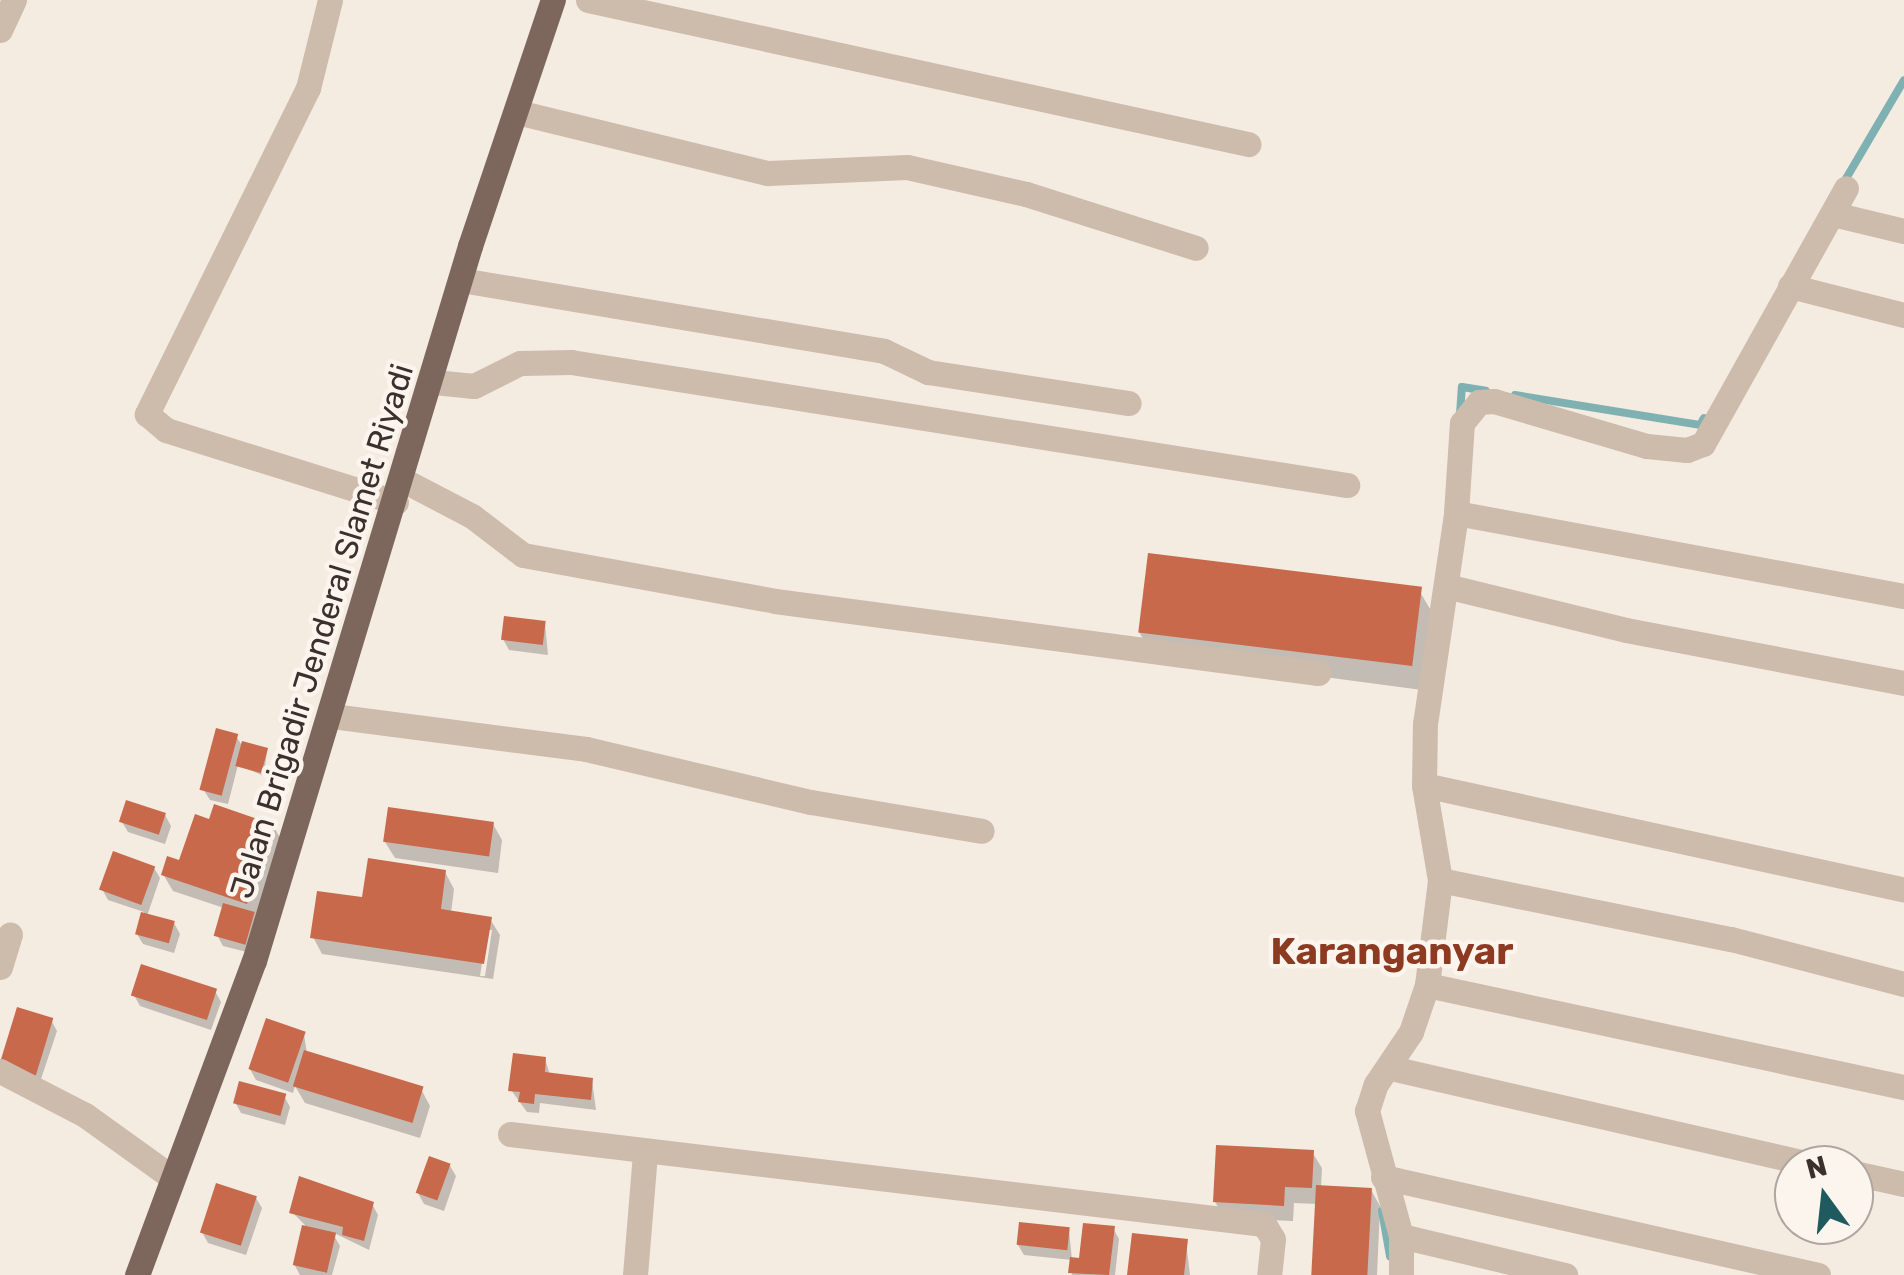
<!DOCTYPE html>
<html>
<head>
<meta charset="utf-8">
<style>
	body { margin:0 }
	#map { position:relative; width:1904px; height:1275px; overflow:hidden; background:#f4ebe1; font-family:Rubik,sans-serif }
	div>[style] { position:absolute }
	.shadow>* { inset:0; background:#0003 }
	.stream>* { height:8px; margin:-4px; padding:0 4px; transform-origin:4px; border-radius:4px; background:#7fb0b2 }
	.building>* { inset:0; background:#c8694b; transform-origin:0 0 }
	.minor>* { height:25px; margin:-12.5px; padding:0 12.5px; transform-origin:12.5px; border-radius:12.5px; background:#cdbbac }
	.major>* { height:25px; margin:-12.5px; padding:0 12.5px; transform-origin:12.5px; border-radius:12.5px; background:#7d675c }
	span { translate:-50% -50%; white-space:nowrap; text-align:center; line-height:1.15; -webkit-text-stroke:9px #fbf5ee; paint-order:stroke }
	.street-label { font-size:32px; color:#3b302b }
	.quarter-label { font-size:38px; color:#8c3b22; font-weight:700 }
	.north { position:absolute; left:1774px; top:1145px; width:100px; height:100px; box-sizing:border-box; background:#fbf5ee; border:2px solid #aea6a0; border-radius:50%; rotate:345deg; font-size:28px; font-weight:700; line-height:40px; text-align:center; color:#3b302b }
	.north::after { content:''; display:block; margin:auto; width:35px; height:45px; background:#1f5a5e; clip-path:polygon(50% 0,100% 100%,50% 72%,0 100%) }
</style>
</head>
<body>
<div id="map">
	<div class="shadow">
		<div style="clip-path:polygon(1420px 592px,1433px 614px,1422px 690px,1152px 654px,1139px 632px)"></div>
		<div style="clip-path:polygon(545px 624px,548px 655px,509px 650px,503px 639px)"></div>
		<div style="clip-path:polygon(236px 736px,241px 744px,267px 750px,264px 776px,238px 765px,228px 804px,210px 800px,203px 789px)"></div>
		<div style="clip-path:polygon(165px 815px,171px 826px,165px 844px,128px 832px,122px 822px)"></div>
		<div style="clip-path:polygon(211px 822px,274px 827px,283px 843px,251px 953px,223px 946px,217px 935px,224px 908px,173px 891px,163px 874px,180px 863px)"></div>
		<div style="clip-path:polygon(493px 824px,502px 840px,498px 873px,395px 858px,385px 842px)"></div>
		<div style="clip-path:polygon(154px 868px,160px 878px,147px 916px,174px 923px,180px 934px,174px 953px,143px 944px,137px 934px,144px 912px,108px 900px,102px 889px)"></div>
		<div style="clip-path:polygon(evenodd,445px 872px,454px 889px,451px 913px,490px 919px,500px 935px,493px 979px,322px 954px,313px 937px,364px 900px,445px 872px,487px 930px,492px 930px,485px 976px,480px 976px,487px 930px)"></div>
		<div style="clip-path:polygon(215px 991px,221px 1002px,211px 1030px,140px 1006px,134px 995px)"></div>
		<div style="clip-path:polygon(51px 1020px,57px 1031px,39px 1085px,6px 1074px)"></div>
		<div style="clip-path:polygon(304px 1034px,307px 1054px,421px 1089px,430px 1106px,420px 1138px,305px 1103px,295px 1086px,293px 1093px,256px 1080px,250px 1069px)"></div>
		<div style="clip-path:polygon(545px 1059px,550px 1075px,592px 1080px,596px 1110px,540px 1103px,539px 1113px,527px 1112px,511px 1090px)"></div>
		<div style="clip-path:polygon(284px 1096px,290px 1107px,285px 1125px,241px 1113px,235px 1102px)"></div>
		<div style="clip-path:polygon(1312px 1152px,1322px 1168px,1321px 1187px,1371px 1190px,1380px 1206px,1377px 1275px,1314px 1275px,1318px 1204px,1294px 1203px,1293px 1221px,1225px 1218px,1215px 1202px)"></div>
		<div style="clip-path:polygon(450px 1166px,456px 1176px,444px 1211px,424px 1204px,418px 1193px)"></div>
		<div style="clip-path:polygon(256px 1198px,262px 1208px,246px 1255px,208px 1243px,202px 1232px)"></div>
		<div style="clip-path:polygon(372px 1204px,378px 1215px,369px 1250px,332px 1232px,340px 1246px,332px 1275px,300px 1275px,294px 1264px,305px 1225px,292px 1212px)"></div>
		<div style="clip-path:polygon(1113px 1228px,1119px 1239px,1115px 1275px,1072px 1275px,1072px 1260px,1024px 1255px,1018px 1245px,1069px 1230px,1072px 1260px,1081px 1261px)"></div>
		<div style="clip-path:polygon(1186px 1242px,1190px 1275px,1130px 1275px)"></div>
	</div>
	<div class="stream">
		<div style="left:1844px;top:182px;width:118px;rotate:-59.5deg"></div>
		<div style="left:1515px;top:395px;width:187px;rotate:9.2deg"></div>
		<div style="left:1700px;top:425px;width:8px;rotate:-60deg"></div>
		<div style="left:1460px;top:414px;width:27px;rotate:-86deg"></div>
		<div style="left:1462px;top:387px;width:24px;rotate:9deg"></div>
		<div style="left:1382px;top:1211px;width:46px;rotate:79.9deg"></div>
	</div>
	<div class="building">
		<div style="left:1148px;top:553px;width:276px;height:80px;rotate:7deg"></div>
		<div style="left:504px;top:616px;width:42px;height:24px;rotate:7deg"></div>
		<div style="left:216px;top:728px;width:23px;height:64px;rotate:15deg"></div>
		<div style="left:242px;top:741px;width:27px;height:26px;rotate:15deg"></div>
		<div style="left:126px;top:800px;width:42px;height:23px;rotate:18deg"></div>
		<div style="clip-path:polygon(214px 804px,275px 825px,247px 904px,161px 875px,167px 856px,179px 860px,195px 814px,209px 819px)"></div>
		<div style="left:388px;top:807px;width:107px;height:35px;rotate:8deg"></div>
		<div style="left:113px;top:851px;width:45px;height:41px;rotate:20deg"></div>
		<div style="clip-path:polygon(368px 858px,446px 870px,441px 909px,492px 917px,484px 964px,310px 938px,317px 891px,362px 897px)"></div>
		<div style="left:223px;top:903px;width:33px;height:34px;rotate:16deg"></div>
		<div style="left:141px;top:912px;width:35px;height:23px;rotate:15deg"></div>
		<div style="left:141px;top:964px;width:80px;height:33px;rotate:18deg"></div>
		<div style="left:17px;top:1007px;width:38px;height:60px;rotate:17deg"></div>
		<div style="left:266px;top:1018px;width:42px;height:54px;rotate:19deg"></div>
		<div style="left:304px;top:1050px;width:125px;height:38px;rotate:17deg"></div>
		<div style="clip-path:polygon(513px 1053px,546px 1057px,545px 1072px,593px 1078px,591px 1100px,535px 1094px,534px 1104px,518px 1102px,520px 1092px,508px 1091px)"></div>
		<div style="left:239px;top:1081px;width:49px;height:23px;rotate:15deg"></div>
		<div style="clip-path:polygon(1216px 1145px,1314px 1150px,1312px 1188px,1285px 1187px,1284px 1206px,1213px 1202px)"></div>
		<div style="left:429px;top:1156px;width:23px;height:39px;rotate:20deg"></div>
		<div style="clip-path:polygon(299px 1176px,374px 1202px,364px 1241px,342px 1235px,343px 1227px,289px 1213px)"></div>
		<div style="left:216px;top:1183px;width:43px;height:52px;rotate:18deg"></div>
		<div style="left:1316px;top:1185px;width:56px;height:90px;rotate:3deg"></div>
		<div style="left:1019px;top:1222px;width:51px;height:23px;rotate:6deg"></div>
		<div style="clip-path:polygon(1083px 1223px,1115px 1226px,1109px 1275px,1068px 1273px,1070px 1257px,1079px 1258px)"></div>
		<div style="left:302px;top:1225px;width:35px;height:41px;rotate:13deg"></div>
		<div style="clip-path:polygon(1132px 1233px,1188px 1239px,1184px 1275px,1127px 1275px)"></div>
	</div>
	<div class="minor">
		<div style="left:330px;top:0;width:91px;rotate:104deg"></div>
		<div style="left:308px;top:88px;width:364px;rotate:116.3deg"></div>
		<div style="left:147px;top:414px;width:25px;rotate:40deg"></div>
		<div style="left:166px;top:430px;width:241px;rotate:17.4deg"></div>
		<div style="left:588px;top:0;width:676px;rotate:12.31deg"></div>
		<div style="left:0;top:30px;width:33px;rotate:-65deg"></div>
		<div style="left:517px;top:112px;width:258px;rotate:13.7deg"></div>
		<div style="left:768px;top:173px;width:139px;rotate:-2.5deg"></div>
		<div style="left:907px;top:167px;width:122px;rotate:12.8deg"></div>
		<div style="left:1026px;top:194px;width:178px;rotate:17.6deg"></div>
		<div style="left:1833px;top:214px;width:73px;rotate:13.5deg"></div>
		<div style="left:461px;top:280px;width:429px;rotate:9.5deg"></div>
		<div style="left:884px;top:351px;width:49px;rotate:25.5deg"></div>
		<div style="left:928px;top:372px;width:203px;rotate:8.8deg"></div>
		<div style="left:1790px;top:286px;width:118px;rotate:14.3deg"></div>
		<div style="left:434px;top:382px;width:40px;rotate:5.7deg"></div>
		<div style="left:474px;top:386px;width:51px;rotate:-26.6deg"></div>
		<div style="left:520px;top:363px;width:51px;rotate:-1.1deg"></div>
		<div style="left:571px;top:362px;width:786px;rotate:9.01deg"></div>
		<div style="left:403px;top:480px;width:78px;rotate:27.6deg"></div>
		<div style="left:472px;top:516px;width:64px;rotate:37.4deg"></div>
		<div style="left:523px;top:555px;width:256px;rotate:10.3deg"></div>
		<div style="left:775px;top:601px;width:548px;rotate:7.55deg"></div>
		<div style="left:1456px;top:513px;width:90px;rotate:-86.2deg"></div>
		<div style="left:1462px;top:423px;width:27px;rotate:-51deg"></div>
		<div style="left:1479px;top:402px;width:15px;rotate:-4deg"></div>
		<div style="left:1494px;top:401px;width:159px;rotate:16.4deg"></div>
		<div style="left:1647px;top:446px;width:40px;rotate:5.7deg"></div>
		<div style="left:1687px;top:450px;width:17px;rotate:-21deg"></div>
		<div style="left:1703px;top:444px;width:293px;rotate:-60.8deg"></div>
		<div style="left:1446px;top:586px;width:185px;rotate:13.7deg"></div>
		<div style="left:1626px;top:630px;width:283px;rotate:10.8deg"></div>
		<div style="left:332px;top:716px;width:256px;rotate:7.4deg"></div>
		<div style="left:586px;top:749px;width:231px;rotate:13.3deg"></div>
		<div style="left:811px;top:802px;width:173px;rotate:9.6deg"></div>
		<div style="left:1424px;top:785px;width:61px;rotate:-89.1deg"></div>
		<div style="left:1425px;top:724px;width:213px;rotate:-81.6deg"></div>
		<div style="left:1456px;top:513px;width:456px;rotate:10.5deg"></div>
		<div style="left:1440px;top:880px;width:297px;rotate:11.5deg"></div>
		<div style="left:1731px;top:939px;width:179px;rotate:14.6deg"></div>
		<div style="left:0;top:967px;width:34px;rotate:-73deg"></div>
		<div style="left:1427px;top:985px;width:488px;rotate:12.1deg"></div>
		<div style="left:1391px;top:1068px;width:435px;rotate:12.9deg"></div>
		<div style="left:0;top:1071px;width:96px;rotate:27.4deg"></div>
		<div style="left:85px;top:1115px;width:105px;rotate:35.7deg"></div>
		<div style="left:510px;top:1134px;width:759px;rotate:6.81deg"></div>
		<div style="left:1264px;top:1224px;width:17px;rotate:59deg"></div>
		<div style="left:1273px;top:1239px;width:36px;rotate:96deg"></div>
		<div style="left:1854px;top:1173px;width:51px;rotate:12.4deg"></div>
		<div style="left:1383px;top:1177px;width:446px;rotate:12.7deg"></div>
		<div style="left:1401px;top:1236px;width:169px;rotate:13.4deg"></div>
		<div style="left:635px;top:1275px;width:122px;rotate:-85.3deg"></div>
		<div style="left:1401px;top:1275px;width:39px;rotate:-90deg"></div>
		<div style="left:1401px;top:1236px;width:130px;rotate:-105.2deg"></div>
		<div style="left:1367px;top:1111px;width:28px;rotate:-72deg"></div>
		<div style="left:1376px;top:1084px;width:63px;rotate:-56.1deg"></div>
		<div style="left:1411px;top:1032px;width:50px;rotate:-71.2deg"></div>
		<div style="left:1427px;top:985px;width:106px;rotate:-82.9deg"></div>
		<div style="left:1440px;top:880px;width:96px;rotate:-99.6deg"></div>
		<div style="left:1424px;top:785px;width:491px;rotate:12.3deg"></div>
	</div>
	<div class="major">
		<div style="left:137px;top:1275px;width:335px;rotate:-69.6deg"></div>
		<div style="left:254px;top:961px;width:747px;rotate:-73.19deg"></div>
		<div style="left:470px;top:246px;width:260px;rotate:-71.4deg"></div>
	</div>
	<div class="street-label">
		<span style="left:322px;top:631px;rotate:-73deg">Jalan Brigadir Jenderal Slamet Riyadi</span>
	</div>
	<div class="quarter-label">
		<span style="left:1392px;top:952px">Karanganyar</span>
	</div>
	<div class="north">N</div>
</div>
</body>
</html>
